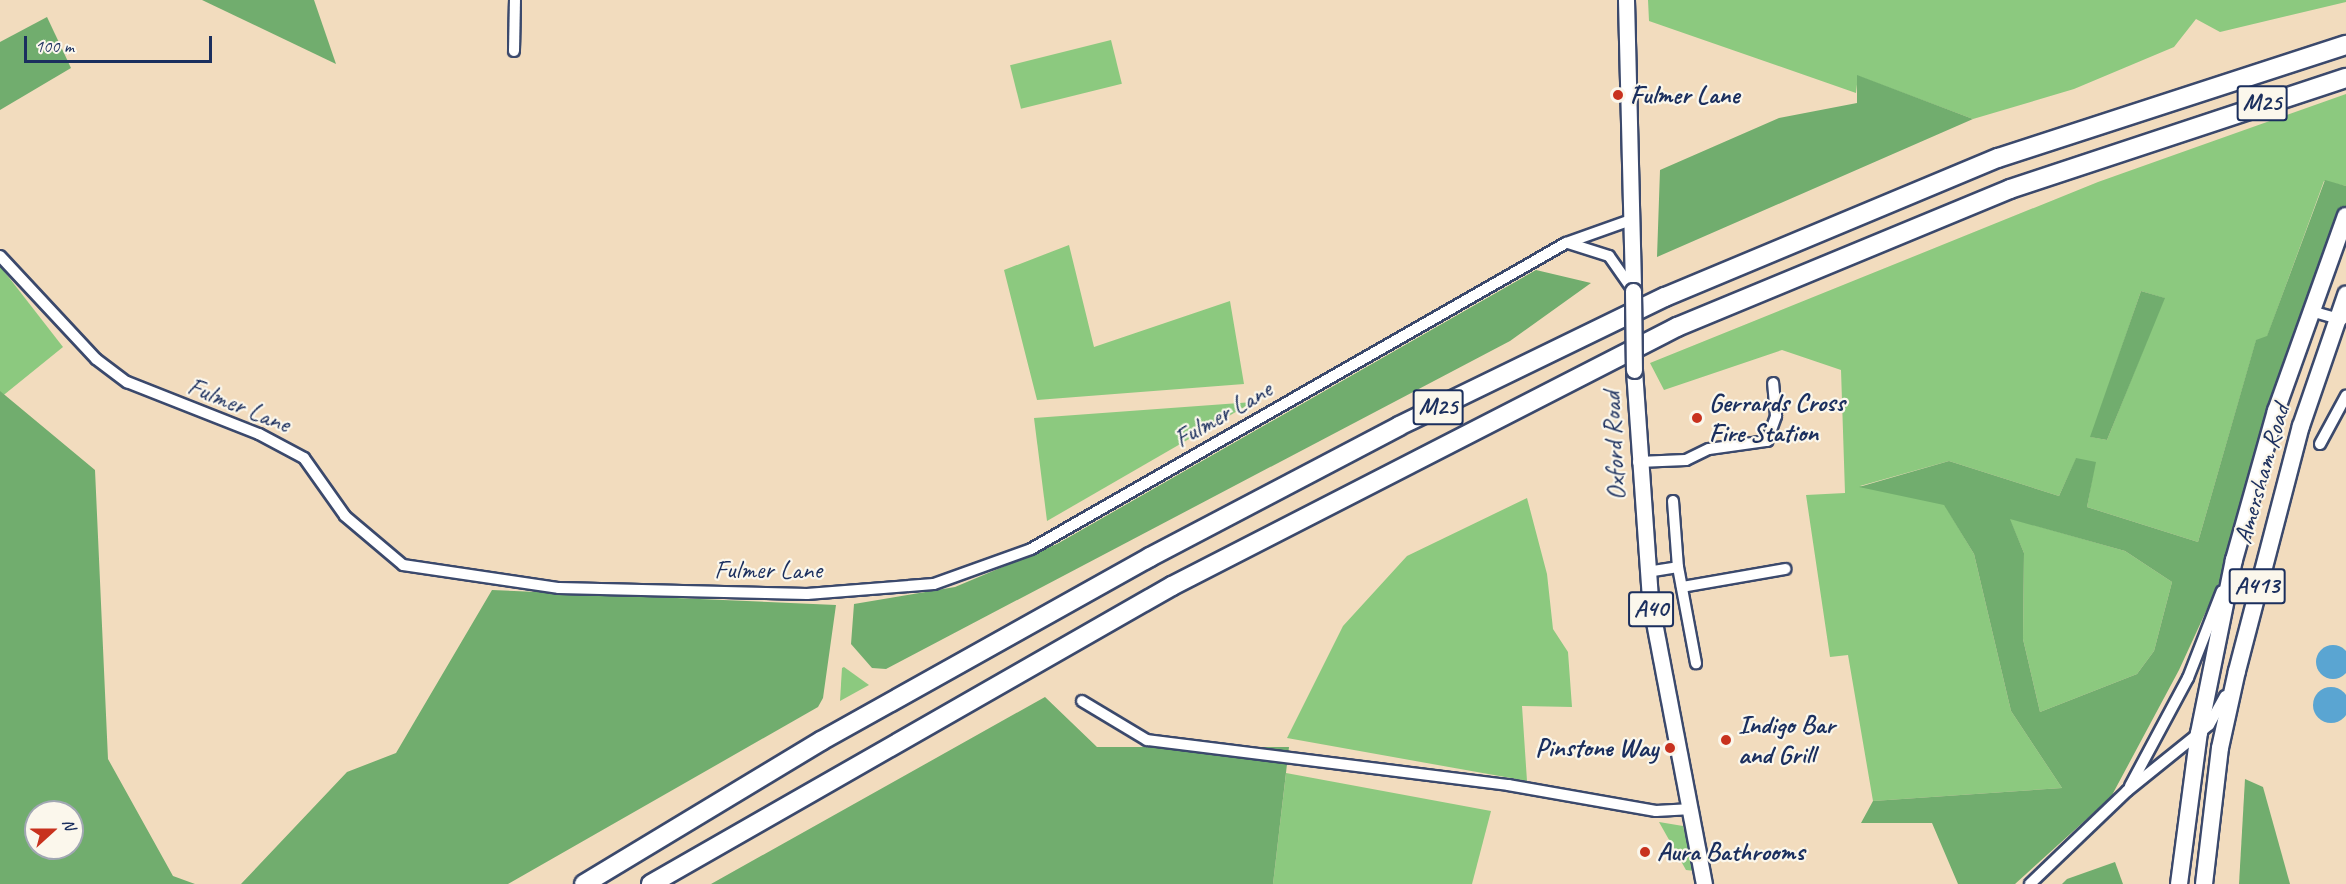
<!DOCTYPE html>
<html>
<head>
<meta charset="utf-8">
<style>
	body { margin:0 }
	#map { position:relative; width:2346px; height:884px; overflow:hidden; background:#f2dcbe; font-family:Caveat,sans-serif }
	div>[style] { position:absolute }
	.green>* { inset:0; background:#8cc97f; transform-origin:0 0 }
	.forest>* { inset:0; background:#71ad6e }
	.water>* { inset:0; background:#5aa5d2 }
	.round { border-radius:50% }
	.roads { filter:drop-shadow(2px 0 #3b496c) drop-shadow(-2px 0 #3b496c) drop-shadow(0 2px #3b496c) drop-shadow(0 -2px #3b496c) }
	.minor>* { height:10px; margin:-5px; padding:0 5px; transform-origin:5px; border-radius:5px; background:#fff }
	.primary>* { height:15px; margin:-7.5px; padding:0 7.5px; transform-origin:7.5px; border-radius:7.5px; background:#fff }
	.trunk>* { height:16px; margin:-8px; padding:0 8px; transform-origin:8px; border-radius:8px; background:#fff }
	.motorway>* { height:18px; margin:-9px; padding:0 9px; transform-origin:9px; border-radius:9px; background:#fff }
	.bridges { filter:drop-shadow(2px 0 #3b496c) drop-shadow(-2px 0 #3b496c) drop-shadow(0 2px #3b496c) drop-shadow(0 -2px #3b496c) }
	.primary-bridge>* { height:15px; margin:-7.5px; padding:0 7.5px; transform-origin:7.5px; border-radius:7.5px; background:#fff }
	.dots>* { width:16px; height:16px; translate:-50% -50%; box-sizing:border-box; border:3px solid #fbf7ec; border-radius:50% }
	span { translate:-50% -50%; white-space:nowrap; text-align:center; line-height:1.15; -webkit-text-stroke:4.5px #fbf7ec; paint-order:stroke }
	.shield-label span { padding:2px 4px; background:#fbf7ec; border:2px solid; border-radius:4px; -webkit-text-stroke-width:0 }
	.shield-label { font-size:24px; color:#1b2f5e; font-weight:700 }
	.poi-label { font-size:26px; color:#1b2f5e; font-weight:700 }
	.left { translate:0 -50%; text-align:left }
	.right { translate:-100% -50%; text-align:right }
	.street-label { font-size:26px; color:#1b2f5e }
	.north { position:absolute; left:24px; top:800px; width:60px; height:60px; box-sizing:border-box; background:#fbf7ec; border:2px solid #a1a7b3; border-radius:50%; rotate:69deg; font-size:16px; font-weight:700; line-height:24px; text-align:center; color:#1b2f5e }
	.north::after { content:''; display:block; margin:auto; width:21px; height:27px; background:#c8321e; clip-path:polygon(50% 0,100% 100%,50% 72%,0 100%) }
	.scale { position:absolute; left:24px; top:36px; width:188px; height:27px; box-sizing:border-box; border:3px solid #1b2f5e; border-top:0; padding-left:8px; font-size:18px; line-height:21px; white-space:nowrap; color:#1b2f5e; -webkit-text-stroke:4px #fbf7ec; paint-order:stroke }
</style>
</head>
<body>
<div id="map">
	<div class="green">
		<div style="clip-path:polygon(1648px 0,2346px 0,2346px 2px,2220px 32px,2196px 19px,2174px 47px,2074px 89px,1973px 119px,1858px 76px,1856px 93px,1649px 21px)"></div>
		<div style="left:1111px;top:40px;width:45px;height:104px;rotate:76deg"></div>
		<div style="clip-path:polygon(evenodd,2346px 94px,2346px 186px,2324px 181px,2267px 337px,2256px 341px,2198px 542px,2087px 507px,2095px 463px,2076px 459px,2059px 496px,1949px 461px,1860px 486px,1944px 504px,1974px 554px,2011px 711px,2062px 788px,1873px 801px,1848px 655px,1830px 657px,1806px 495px,1845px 493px,1841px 370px,1782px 350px,1664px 390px,1650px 363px,2098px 182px,2346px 94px,2141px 291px,2164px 298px,2107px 440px,2091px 437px,2141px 291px)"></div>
		<div style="clip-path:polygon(1069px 245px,1094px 347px,1230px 301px,1244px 384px,1037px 400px,1004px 270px)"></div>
		<div style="clip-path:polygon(0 266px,63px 347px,0 398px)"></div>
		<div style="clip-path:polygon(1253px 402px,1047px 521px,1034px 418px)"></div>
		<div style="clip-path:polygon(1527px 498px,1547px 574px,1553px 629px,1568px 652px,1572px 707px,1522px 706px,1527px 781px,1287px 738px,1343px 626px,1407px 556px)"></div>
		<div style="clip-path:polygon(2009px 518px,2125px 551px,2172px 582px,2154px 651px,2137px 674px,2040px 712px,2023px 639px,2024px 553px)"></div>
		<div style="clip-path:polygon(844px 667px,869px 685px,840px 701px,842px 668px)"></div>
		<div style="clip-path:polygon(1286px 773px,1491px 811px,1472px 884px,1273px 884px)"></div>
		<div style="clip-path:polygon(1659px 822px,1683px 826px,1695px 871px,1686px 870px)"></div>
	</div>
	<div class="forest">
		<div style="clip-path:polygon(202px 0,314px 0,336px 64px)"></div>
		<div style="clip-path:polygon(47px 17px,71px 68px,0 110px,0 42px)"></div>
		<div style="clip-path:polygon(1857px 75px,1973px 119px,1657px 257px,1660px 170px,1779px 118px,1857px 103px)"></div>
		<div style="clip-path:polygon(evenodd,2325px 180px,2346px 186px,2346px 206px,2297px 326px,2219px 583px,2179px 670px,2111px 797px,2015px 884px,1958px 884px,1932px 823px,1861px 823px,1873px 801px,2062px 788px,2011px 711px,1974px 554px,1944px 505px,1859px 487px,1949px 461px,2059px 496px,2076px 458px,2096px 462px,2087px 507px,2198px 542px,2256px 340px,2267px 336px,2325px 180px,2010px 519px,2125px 551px,2172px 582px,2154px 651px,2137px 674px,2040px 712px,2023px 639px,2024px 553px,2010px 519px)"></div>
		<div style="clip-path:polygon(1536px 270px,1591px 283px,1510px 341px,886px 669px,872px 668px,851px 644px,854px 604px,955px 587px,1057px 544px)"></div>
		<div style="clip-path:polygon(2141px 291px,2165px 298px,2107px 440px,2090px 437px)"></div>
		<div style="clip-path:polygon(evenodd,0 391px,95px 470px,108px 759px,173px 876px,195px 884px,0 884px,0 391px,36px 812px,72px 812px,72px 848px,36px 848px,36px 812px)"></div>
		<div style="clip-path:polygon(492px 590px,836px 605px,823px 698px,818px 707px,508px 884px,241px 884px,347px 772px,396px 753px)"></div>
		<div style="clip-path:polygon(1045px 697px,1097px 747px,1289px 747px,1273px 884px,711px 884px)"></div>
		<div style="clip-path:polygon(2245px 779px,2263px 787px,2290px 884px,2239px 884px)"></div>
		<div style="clip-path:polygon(2115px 862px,2123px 884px,2062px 884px,2067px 879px)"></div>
	</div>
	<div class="water">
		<div class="round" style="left:2316px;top:645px;width:34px;height:34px"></div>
		<div class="round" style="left:2313px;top:687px;width:36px;height:36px"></div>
	</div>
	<div class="roads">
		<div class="minor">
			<div style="left:514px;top:51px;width:51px;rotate:-88.9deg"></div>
			<div style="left:1568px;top:243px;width:43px;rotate:17.6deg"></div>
			<div style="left:1609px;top:256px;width:39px;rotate:55deg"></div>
			<div style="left:0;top:256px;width:141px;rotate:47deg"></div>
			<div style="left:96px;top:359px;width:39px;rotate:37deg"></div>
			<div style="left:127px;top:382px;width:142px;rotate:21.5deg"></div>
			<div style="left:259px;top:434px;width:51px;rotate:28.1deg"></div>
			<div style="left:304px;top:458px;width:71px;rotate:54.7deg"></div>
			<div style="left:345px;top:516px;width:76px;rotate:40.2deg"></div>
			<div style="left:403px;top:565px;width:158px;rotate:8.4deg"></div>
			<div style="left:559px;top:588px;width:248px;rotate:1.4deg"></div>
			<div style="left:807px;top:594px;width:127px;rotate:-4.5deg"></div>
			<div style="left:934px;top:584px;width:103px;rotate:-19.8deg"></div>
			<div style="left:1031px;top:549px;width:616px;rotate:-29.77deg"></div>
			<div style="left:1566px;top:243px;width:69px;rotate:-19.5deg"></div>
			<div style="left:2311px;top:311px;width:32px;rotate:16deg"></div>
			<div style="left:2320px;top:444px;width:55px;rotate:-61.6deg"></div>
			<div style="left:1638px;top:462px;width:48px;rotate:-2.4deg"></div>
			<div style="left:1686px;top:460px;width:25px;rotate:-26deg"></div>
			<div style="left:1709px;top:449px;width:59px;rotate:-7.9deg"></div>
			<div style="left:1767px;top:441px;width:27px;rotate:-70deg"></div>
			<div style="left:1776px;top:416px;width:33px;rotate:-95deg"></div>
			<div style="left:1673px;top:501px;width:66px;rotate:85.7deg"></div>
			<div style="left:1678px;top:567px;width:98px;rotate:79.4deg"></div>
			<div style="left:1647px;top:572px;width:31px;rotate:-9deg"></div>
			<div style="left:1682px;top:587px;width:105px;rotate:-9.9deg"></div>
			<div style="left:1082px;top:701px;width:76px;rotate:31deg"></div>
			<div style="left:1147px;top:740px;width:364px;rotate:7.1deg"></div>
			<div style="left:1508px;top:785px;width:150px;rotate:10deg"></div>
			<div style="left:1656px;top:811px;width:36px;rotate:-3deg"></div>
			<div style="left:2130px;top:786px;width:123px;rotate:-61.8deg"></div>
			<div style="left:2188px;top:678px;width:93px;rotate:-68.7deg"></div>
			<div style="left:2030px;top:884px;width:134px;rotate:-43.8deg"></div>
			<div style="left:2127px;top:791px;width:105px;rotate:-38.8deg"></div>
			<div style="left:2209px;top:725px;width:33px;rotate:-61deg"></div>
		</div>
		<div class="primary">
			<div style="left:1626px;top:0;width:291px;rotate:88.6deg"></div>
			<div style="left:1634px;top:370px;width:232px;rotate:86deg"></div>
			<div style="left:1650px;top:601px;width:288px;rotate:79.2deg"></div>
		</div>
		<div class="trunk">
			<div style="left:2179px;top:884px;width:152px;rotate:-82.5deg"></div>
			<div style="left:2199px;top:733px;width:177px;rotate:-78.6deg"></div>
			<div style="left:2234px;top:560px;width:155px;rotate:-74.3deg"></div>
			<div style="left:2276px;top:411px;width:207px;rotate:-70.3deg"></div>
			<div style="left:2204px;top:884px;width:137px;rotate:-83.3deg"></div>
			<div style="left:2220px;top:748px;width:79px;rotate:-77.6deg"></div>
			<div style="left:2237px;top:671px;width:253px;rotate:-75.4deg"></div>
			<div style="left:2301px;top:426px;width:139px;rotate:-71deg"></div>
		</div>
		<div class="motorway">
			<div style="left:584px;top:884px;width:277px;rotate:-31.1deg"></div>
			<div style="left:821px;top:741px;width:377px;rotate:-29.2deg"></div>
			<div style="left:1150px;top:557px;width:281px;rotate:-27.7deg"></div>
			<div style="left:1399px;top:426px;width:296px;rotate:-25.9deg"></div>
			<div style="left:1665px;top:297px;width:361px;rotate:-22.7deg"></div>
			<div style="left:1998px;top:158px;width:366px;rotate:-18deg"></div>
			<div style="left:651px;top:884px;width:600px;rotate:-29.77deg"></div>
			<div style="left:1172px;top:586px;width:568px;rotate:-27.15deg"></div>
			<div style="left:1677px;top:327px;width:360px;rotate:-22.5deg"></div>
			<div style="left:2010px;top:189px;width:354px;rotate:-18.3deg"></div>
		</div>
	</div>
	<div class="bridges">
		<div class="primary-bridge">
			<div style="left:1633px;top:291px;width:79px;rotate:89.3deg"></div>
		</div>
	</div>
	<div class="dots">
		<div style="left:1618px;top:95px;background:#c8321e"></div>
		<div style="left:1697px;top:418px;background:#c8321e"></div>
		<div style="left:1726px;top:740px;background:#c8321e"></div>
		<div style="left:1670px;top:748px;background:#c8321e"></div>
		<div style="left:1645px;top:852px;background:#c8321e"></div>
	</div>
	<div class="shield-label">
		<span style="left:2262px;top:103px">M25</span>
		<span style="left:1438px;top:407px">M25</span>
		<span style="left:2257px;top:586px">A413</span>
		<span style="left:1651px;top:609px">A40</span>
	</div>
	<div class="poi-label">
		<span class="left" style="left:1630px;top:95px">Fulmer Lane</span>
		<span class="left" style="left:1709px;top:418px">Gerrards Cross<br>Fire Station</span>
		<span class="left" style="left:1738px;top:740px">Indigo Bar<br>and Grill</span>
		<span class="right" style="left:1658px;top:748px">Pinstone Way</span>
		<span class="left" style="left:1657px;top:852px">Aura Bathrooms</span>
	</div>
	<div class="street-label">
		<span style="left:239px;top:405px;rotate:22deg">Fulmer Lane</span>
		<span style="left:1223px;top:414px;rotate:-30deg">Fulmer Lane</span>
		<span style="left:1614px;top:446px;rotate:-93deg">Oxford Road</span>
		<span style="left:2262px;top:474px;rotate:-74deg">Amersham Road</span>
		<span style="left:768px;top:570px">Fulmer Lane</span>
	</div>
	<div class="north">N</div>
	<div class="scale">100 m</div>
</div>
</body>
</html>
